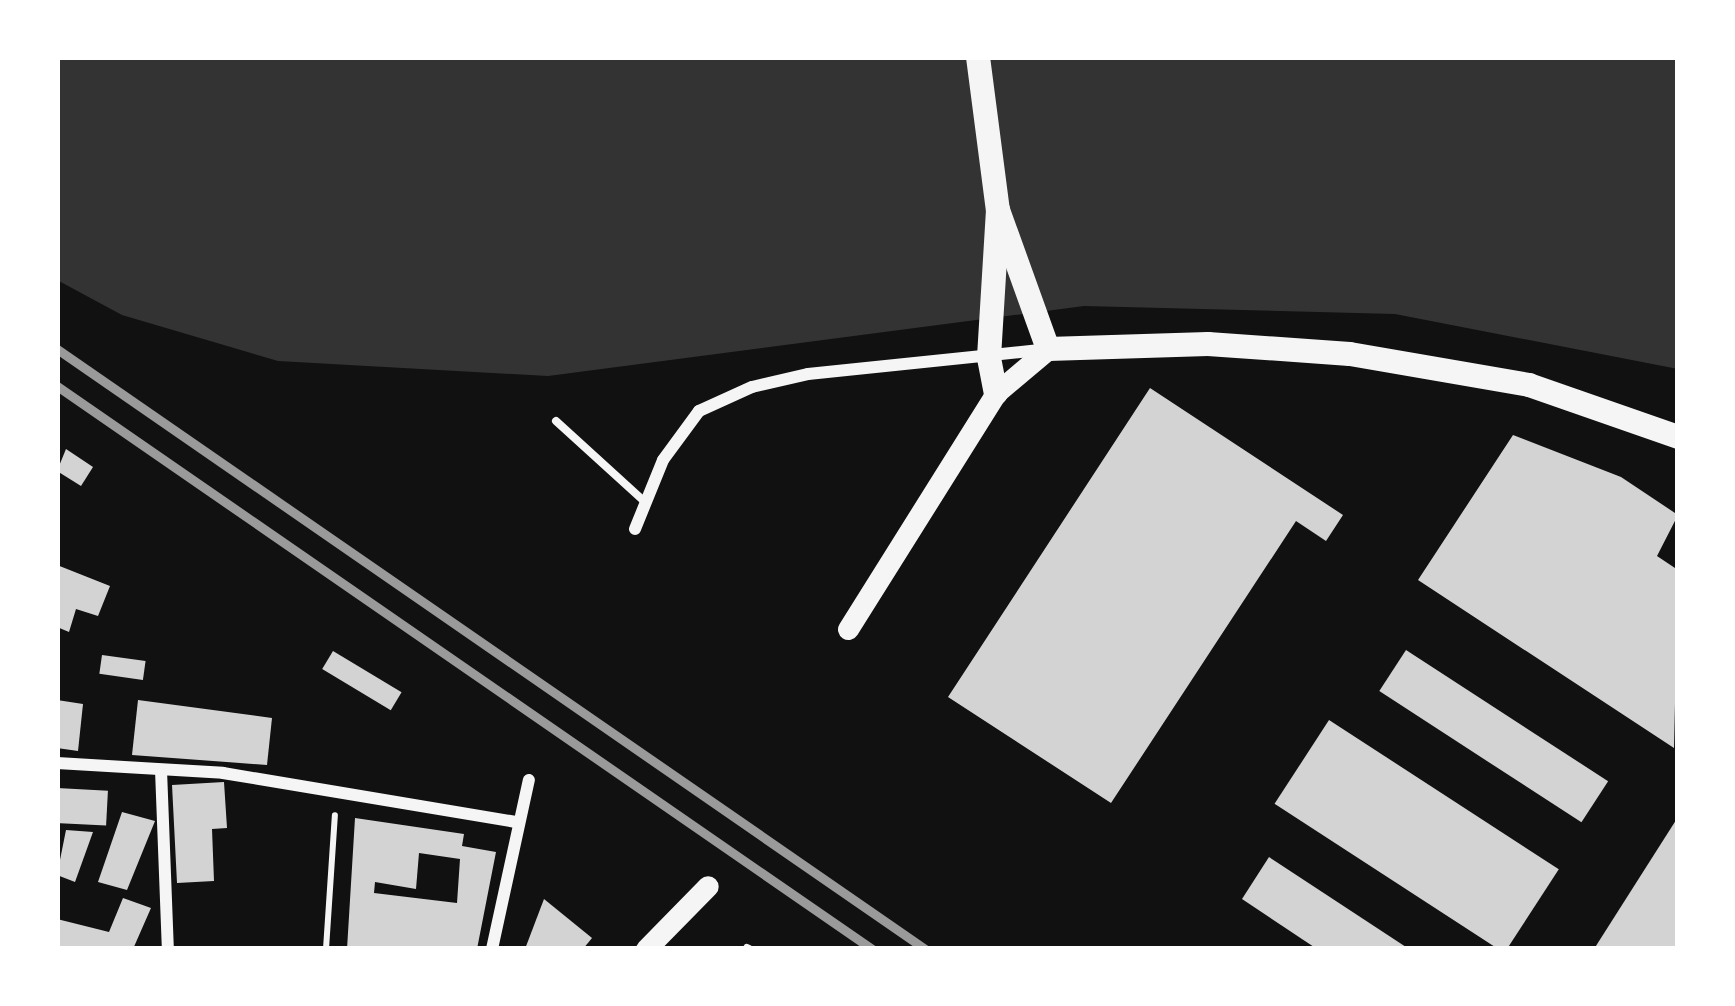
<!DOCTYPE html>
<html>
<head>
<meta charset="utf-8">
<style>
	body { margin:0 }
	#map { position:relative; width:1735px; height:1006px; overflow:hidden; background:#111; font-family:"Fira Sans",sans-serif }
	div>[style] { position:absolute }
	.water>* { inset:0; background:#333 }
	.building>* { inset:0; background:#d3d3d3; transform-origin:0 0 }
	.path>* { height:6px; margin:-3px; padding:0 3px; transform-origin:3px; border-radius:3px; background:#f5f5f5 }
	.service>* { height:8px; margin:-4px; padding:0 4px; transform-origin:4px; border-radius:4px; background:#f5f5f5 }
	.minor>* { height:12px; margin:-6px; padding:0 6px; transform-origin:6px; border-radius:6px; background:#f5f5f5 }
	.secondary>* { height:21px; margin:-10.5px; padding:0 10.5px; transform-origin:10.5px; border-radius:10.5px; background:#f5f5f5 }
	.primary>* { height:24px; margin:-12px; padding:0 12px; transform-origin:12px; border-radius:12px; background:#f5f5f5 }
	.rail>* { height:9px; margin:-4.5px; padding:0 4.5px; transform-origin:4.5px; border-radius:4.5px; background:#9a9a9a }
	span { translate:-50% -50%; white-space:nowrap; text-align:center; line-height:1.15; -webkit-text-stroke:9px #fff; paint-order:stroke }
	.frame { position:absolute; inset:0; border:60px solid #fff; pointer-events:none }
</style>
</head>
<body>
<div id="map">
	<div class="water">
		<div style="clip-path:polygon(57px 57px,1678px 57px,1678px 369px,1395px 314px,1084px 306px,548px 376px,278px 361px,122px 315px,57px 280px)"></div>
	</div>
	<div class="building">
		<div style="clip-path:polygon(1150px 388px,1343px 515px,1326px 541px,1296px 521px,1111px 803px,948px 697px)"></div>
		<div style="clip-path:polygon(1513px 435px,1621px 477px,1678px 515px,1657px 556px,1678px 570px,1674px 748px,1418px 580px)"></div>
		<div style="clip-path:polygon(66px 449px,93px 467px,81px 486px,57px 471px)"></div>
		<div style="clip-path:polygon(57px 565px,110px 586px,98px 616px,76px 609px,69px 632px,57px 627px)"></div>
		<div style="left:1406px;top:650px;width:241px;height:49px;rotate:33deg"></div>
		<div style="left:333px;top:651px;width:80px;height:21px;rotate:31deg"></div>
		<div style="left:102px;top:655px;width:44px;height:19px;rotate:8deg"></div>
		<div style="clip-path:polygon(57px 700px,83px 704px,78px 751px,57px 748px)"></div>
		<div style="clip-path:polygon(138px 700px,272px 718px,267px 765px,132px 755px)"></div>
		<div style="left:1329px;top:720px;width:274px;height:100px;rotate:33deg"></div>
		<div style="clip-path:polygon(224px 782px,227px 828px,212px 829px,214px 881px,177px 883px,172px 785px)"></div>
		<div style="left:57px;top:788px;width:51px;height:35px;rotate:3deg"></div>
		<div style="clip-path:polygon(122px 812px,155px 821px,127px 890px,98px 882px)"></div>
		<div style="clip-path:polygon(1678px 817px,1678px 949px,1594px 949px)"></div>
		<div style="clip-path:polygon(evenodd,355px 818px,464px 834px,462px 846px,496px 852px,477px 949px,347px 949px,355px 818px,419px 853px,460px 859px,457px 903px,374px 893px,375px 882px,416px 889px,419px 853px)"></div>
		<div style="clip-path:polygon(66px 830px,93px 832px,75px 882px,57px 875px)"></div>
		<div style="clip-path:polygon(1269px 857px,1409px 949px,1317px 949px,1242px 899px)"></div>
		<div style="clip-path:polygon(123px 898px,151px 908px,133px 949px,57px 949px,57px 919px,109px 932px)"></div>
		<div style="clip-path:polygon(544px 899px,592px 938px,583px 949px,525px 949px)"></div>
	</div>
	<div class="path">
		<div style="left:326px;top:949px;width:134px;rotate:-86.2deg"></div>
	</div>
	<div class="service">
		<div style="left:556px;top:421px;width:122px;rotate:42.3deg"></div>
		<div style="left:747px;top:948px;width:2px;rotate:27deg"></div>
	</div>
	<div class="minor">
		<div style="left:635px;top:529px;width:74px;rotate:-67.9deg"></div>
		<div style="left:663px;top:460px;width:61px;rotate:-53.7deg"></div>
		<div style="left:699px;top:411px;width:58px;rotate:-24.4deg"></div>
		<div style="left:752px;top:387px;width:57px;rotate:-13.1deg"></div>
		<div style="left:808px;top:374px;width:233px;rotate:-5.9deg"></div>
		<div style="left:57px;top:763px;width:166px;rotate:3.4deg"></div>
		<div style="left:223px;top:773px;width:297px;rotate:9.5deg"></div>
		<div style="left:161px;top:770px;width:179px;rotate:87.8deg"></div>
		<div style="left:492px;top:949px;width:173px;rotate:-77.7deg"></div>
	</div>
	<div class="secondary">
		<div style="left:848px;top:629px;width:279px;rotate:-57.9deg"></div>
		<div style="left:996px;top:393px;width:68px;rotate:-40.2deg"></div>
		<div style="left:646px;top:949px;width:88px;rotate:-45.5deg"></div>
	</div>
	<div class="primary">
		<div style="left:978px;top:57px;width:154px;rotate:82.6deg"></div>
		<div style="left:998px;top:210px;width:148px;rotate:93.5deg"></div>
		<div style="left:989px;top:358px;width:36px;rotate:79deg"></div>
		<div style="left:998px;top:210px;width:148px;rotate:70.2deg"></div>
		<div style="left:1048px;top:349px;width:160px;rotate:-1.8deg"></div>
		<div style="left:1208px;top:344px;width:142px;rotate:4deg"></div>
		<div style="left:1350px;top:354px;width:182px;rotate:9.8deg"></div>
		<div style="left:1529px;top:385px;width:158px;rotate:19.2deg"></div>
	</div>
	<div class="rail">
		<div style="left:57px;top:349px;width:1055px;rotate:34.65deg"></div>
		<div style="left:57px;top:386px;width:991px;rotate:34.64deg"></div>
	</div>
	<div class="frame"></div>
</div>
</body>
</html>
